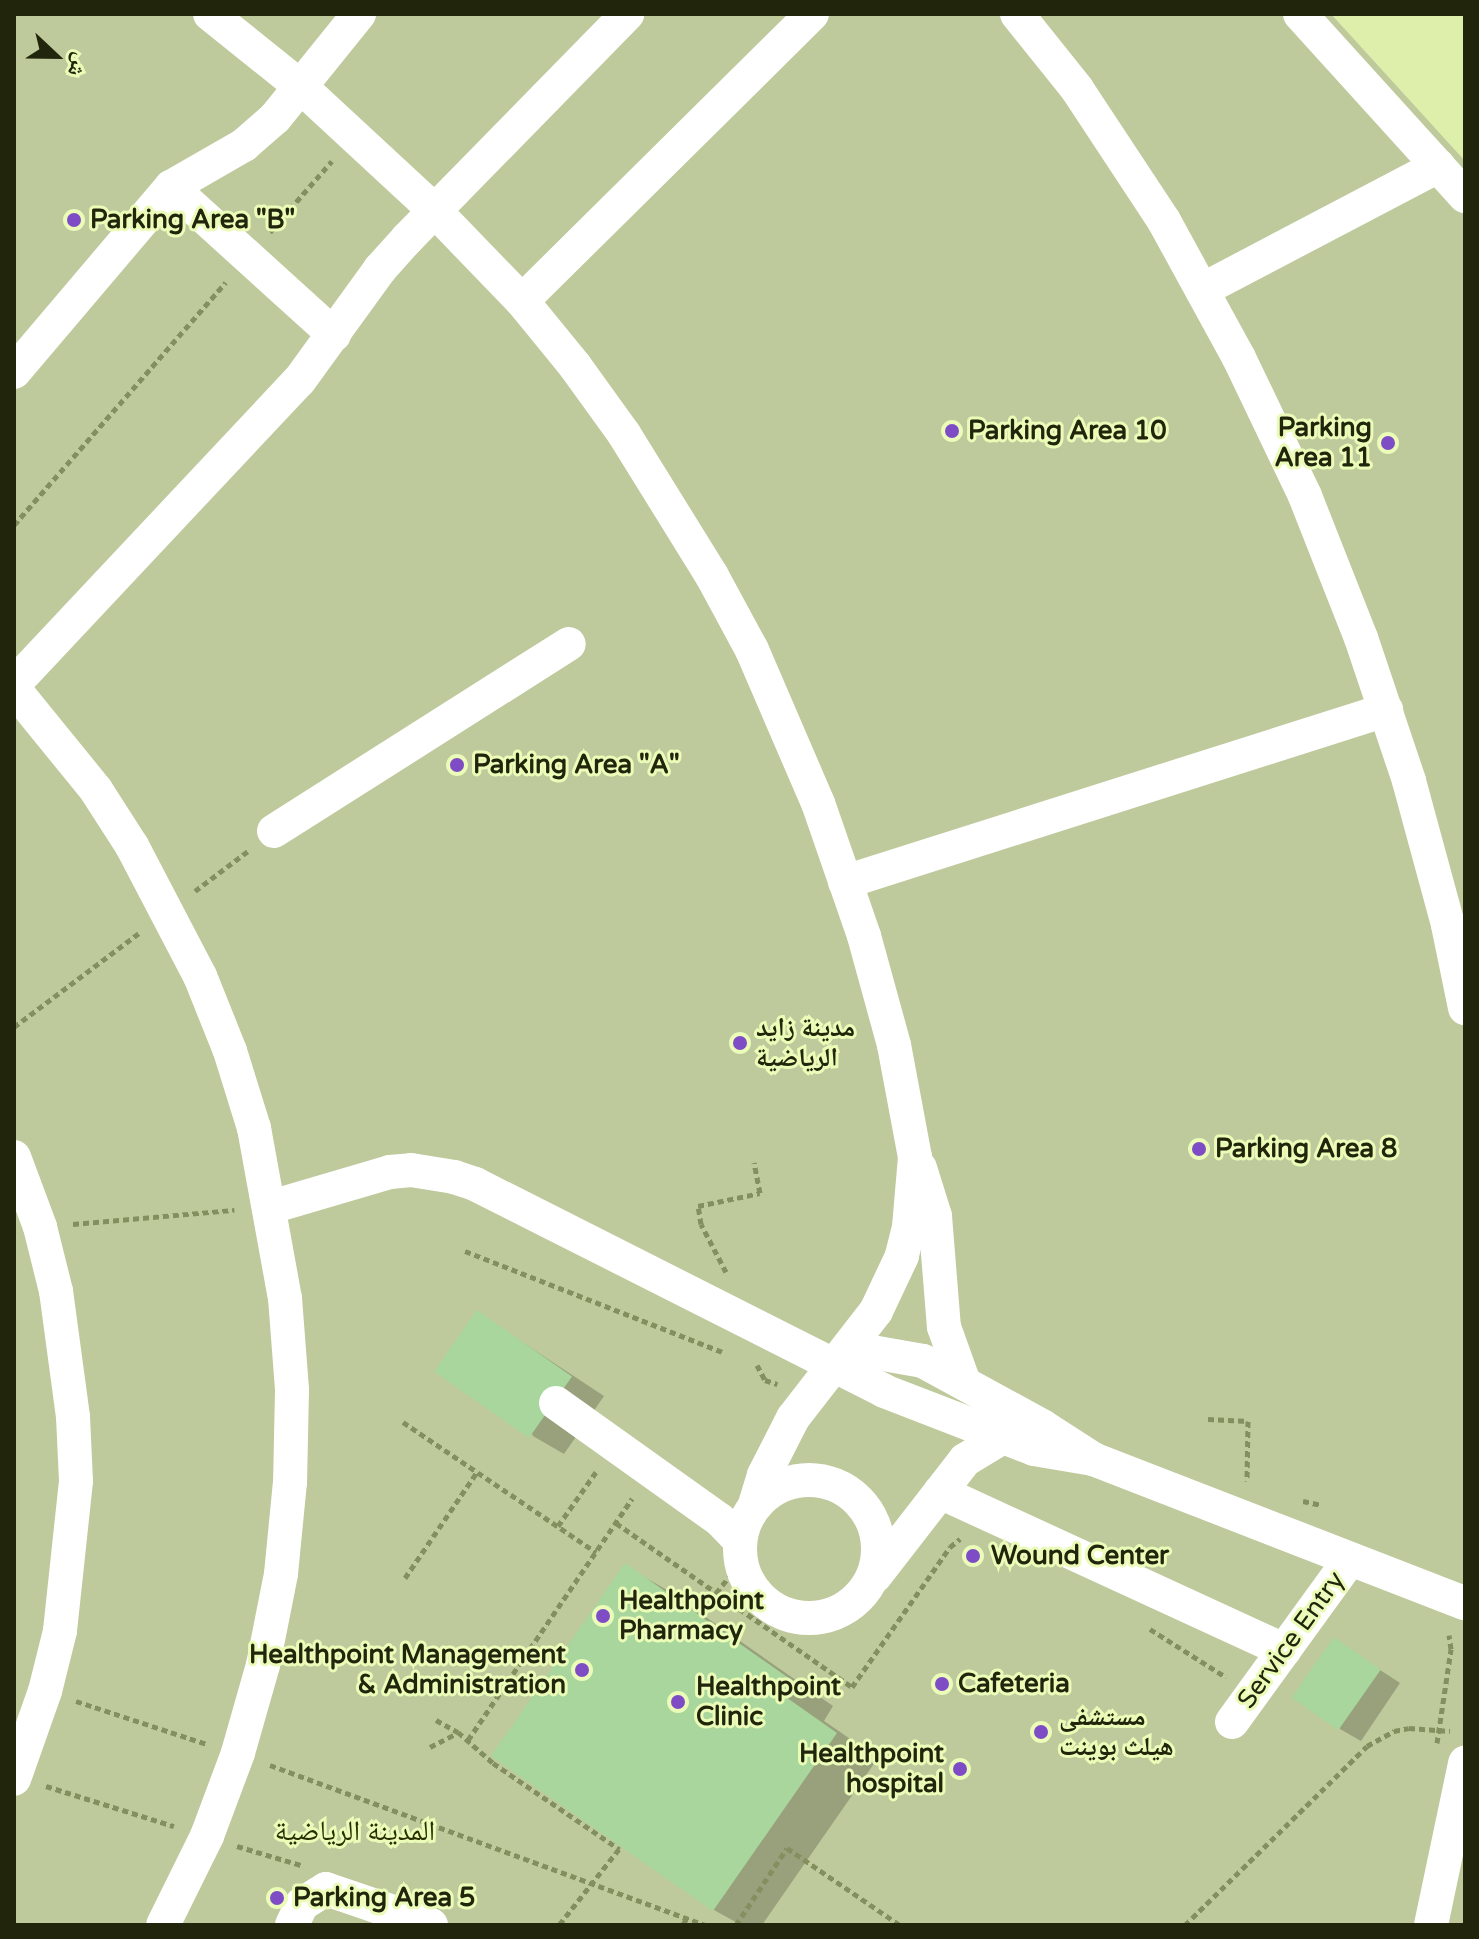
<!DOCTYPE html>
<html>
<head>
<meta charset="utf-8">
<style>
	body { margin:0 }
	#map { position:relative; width:1479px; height:1939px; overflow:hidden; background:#deeeab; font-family:"Varela Round","Noto Naskh Arabic",sans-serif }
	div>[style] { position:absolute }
	.green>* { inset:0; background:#bec99c }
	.shadow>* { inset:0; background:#0003 }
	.building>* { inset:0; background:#a8d69c; transform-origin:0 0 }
	.path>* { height:5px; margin-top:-2.5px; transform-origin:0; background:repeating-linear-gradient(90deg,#848f5f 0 6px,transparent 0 10px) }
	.minor>* { height:34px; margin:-17px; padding:0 17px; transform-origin:17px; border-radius:17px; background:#fff }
	.minor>.ring { margin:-17px; padding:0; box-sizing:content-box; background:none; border:34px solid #fff; border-radius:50% }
	.dots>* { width:22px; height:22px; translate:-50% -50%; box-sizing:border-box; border:4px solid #ebfbb8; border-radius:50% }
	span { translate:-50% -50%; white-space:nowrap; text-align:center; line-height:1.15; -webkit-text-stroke:6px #ebfbb8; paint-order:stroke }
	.poi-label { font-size:26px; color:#20250b; font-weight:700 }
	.left { translate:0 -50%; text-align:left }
	.right { translate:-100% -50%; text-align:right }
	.street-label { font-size:26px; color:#20250b }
	.neighbourhood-label { font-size:28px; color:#272f00 }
	.frame { position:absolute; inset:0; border:16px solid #20250b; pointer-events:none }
	.north { position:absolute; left:16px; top:16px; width:80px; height:80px; -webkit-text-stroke:6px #ebfbb8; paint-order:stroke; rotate:112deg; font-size:22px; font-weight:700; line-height:32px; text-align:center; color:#20250b }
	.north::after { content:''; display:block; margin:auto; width:28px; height:36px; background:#20250b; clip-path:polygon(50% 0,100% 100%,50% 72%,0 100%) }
</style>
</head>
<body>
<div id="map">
	<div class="green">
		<div style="clip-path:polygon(14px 14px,1331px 14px,1465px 161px,1465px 1925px,14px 1925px)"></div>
	</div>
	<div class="shadow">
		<div style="clip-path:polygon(478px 1313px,604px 1396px,564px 1454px,533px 1436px)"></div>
		<div style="clip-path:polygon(625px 1566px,667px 1590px,833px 1706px,824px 1721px,878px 1758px,762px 1925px,741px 1925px,714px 1910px,493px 1755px)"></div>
		<div style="clip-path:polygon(1334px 1640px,1400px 1683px,1361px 1741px,1340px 1729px)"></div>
	</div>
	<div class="building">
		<div style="left:477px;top:1310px;width:116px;height:75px;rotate:35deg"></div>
		<div style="clip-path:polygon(625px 1563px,793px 1681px,783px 1695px,837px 1733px,713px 1911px,491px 1756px)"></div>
		<div style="left:1334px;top:1637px;width:57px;height:74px;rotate:35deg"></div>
	</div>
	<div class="path">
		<div style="left:270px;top:232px;width:94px;rotate:-48.9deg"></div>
		<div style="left:14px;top:525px;width:322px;rotate:-48.9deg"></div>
		<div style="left:195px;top:891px;width:66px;rotate:-37deg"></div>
		<div style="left:14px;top:1027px;width:156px;rotate:-36.9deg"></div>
		<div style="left:73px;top:1224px;width:162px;rotate:-5deg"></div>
		<div style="left:465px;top:1251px;width:279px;rotate:21.4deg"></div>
		<div style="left:726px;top:1272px;width:54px;rotate:-117.5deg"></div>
		<div style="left:701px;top:1224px;width:18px;rotate:-99deg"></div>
		<div style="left:698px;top:1206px;width:63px;rotate:-11.8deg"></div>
		<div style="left:760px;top:1193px;width:31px;rotate:-101deg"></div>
		<div style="left:757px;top:1365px;width:17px;rotate:62deg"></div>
		<div style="left:765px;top:1380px;width:13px;rotate:18deg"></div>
		<div style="left:1208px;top:1419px;width:40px;rotate:2.9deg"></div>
		<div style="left:1248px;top:1421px;width:60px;rotate:91deg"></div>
		<div style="left:403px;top:1422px;width:233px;rotate:34deg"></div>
		<div style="left:1303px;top:1501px;width:19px;rotate:12deg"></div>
		<div style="left:616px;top:1523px;width:287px;rotate:34.8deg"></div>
		<div style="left:852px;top:1687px;width:171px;rotate:-55deg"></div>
		<div style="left:950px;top:1547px;width:13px;rotate:-39deg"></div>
		<div style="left:558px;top:1526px;width:66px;rotate:-54.9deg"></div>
		<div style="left:405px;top:1578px;width:128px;rotate:-55.8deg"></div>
		<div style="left:716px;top:1593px;width:26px;rotate:-51deg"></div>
		<div style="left:1150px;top:1629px;width:90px;rotate:32.3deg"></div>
		<div style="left:76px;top:1701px;width:138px;rotate:18.2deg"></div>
		<div style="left:436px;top:1720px;width:25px;rotate:29deg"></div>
		<div style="left:458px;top:1732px;width:47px;rotate:41.5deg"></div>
		<div style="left:493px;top:1763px;width:153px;rotate:34.3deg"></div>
		<div style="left:619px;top:1849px;width:97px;rotate:128.3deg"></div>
		<div style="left:468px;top:1740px;width:292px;rotate:-55.8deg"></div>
		<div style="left:1437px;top:1743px;width:95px;rotate:-81.5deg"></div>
		<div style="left:1451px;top:1649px;width:14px;rotate:-98deg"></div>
		<div style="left:430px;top:1747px;width:30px;rotate:-27deg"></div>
		<div style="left:270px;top:1765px;width:463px;rotate:20.2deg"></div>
		<div style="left:46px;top:1786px;width:134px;rotate:17.4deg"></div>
		<div style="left:237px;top:1846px;width:67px;rotate:16.5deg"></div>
		<div style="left:683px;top:1925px;width:9px;rotate:-63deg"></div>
		<div style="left:736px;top:1925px;width:92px;rotate:-56.5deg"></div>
		<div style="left:787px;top:1848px;width:137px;rotate:34.3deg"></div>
		<div style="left:1185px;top:1925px;width:255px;rotate:-44.5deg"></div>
		<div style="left:1367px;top:1746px;width:31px;rotate:-29deg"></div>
		<div style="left:1394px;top:1731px;width:15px;rotate:-11deg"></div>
		<div style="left:1409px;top:1728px;width:41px;rotate:4.2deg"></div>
	</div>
	<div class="minor">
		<div style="left:210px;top:14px;width:115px;rotate:38.7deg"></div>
		<div style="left:300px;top:86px;width:184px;rotate:42.8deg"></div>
		<div style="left:435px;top:211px;width:125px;rotate:46deg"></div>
		<div style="left:522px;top:301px;width:84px;rotate:50.8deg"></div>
		<div style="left:575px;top:366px;width:84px;rotate:54.2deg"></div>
		<div style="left:624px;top:434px;width:167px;rotate:58.2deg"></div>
		<div style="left:712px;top:576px;width:84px;rotate:61.6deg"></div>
		<div style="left:752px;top:650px;width:167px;rotate:66.7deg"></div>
		<div style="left:818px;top:803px;width:141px;rotate:70.9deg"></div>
		<div style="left:864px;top:936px;width:113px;rotate:74.6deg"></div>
		<div style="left:894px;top:1045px;width:114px;rotate:79.4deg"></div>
		<div style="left:915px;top:1157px;width:70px;rotate:94.9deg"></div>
		<div style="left:909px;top:1227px;width:30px;rotate:104deg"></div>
		<div style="left:902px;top:1256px;width:61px;rotate:115.3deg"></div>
		<div style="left:876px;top:1311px;width:135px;rotate:127.8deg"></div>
		<div style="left:793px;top:1418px;width:64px;rotate:117deg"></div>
		<div style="left:764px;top:1475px;width:31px;rotate:107deg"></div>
		<div style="left:1017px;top:14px;width:96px;rotate:51.3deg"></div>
		<div style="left:1077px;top:89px;width:158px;rotate:56.6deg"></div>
		<div style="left:1164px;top:221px;width:156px;rotate:61.3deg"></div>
		<div style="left:1239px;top:358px;width:153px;rotate:64.4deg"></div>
		<div style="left:1305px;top:496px;width:153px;rotate:68.5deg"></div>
		<div style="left:1361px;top:638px;width:151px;rotate:71.4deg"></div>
		<div style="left:1409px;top:781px;width:149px;rotate:74.8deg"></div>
		<div style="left:1448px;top:925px;width:85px;rotate:78.4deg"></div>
		<div style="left:1300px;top:14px;width:246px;rotate:47.8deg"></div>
		<div style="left:171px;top:187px;width:220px;rotate:42.2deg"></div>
		<div style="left:1202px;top:290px;width:267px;rotate:-27.7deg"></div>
		<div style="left:522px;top:301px;width:408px;rotate:-44.7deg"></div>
		<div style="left:14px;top:372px;width:243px;rotate:-49.7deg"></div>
		<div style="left:171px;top:187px;width:84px;rotate:-29.9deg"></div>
		<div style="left:244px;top:145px;width:41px;rotate:-41.1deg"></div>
		<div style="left:275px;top:118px;width:134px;rotate:-51.1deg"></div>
		<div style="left:14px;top:684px;width:416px;rotate:-46.8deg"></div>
		<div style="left:299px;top:381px;width:138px;rotate:-54.1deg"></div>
		<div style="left:380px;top:269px;width:40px;rotate:-48deg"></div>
		<div style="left:407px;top:239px;width:315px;rotate:-45.6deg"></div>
		<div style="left:14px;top:689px;width:130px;rotate:50.9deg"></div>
		<div style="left:96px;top:790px;width:67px;rotate:57.3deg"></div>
		<div style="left:132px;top:846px;width:147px;rotate:62.4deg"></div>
		<div style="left:200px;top:976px;width:81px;rotate:68.2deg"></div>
		<div style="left:230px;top:1051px;width:81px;rotate:72.7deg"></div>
		<div style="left:254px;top:1128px;width:173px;rotate:79.7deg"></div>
		<div style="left:285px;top:1298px;width:92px;rotate:85.6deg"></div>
		<div style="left:292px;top:1390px;width:92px;rotate:91.2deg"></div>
		<div style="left:290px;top:1482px;width:92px;rotate:95.6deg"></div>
		<div style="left:281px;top:1574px;width:93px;rotate:101.2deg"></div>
		<div style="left:263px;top:1665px;width:91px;rotate:105.9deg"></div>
		<div style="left:238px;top:1753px;width:89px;rotate:110.5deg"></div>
		<div style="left:207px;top:1836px;width:99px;rotate:116.3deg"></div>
		<div style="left:274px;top:831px;width:349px;rotate:-32.4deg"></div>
		<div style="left:845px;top:882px;width:568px;rotate:-17.64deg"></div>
		<div style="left:14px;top:1157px;width:75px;rotate:69.6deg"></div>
		<div style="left:40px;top:1227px;width:66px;rotate:76deg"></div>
		<div style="left:56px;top:1291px;width:127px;rotate:82.3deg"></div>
		<div style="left:73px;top:1417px;width:64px;rotate:87.3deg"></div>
		<div style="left:76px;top:1481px;width:151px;rotate:96.1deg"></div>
		<div style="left:60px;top:1631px;width:62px;rotate:104deg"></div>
		<div style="left:45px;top:1691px;width:93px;rotate:109.4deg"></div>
		<div style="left:920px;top:1168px;width:50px;rotate:72.6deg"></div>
		<div style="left:935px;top:1216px;width:111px;rotate:85.4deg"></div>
		<div style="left:944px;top:1327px;width:59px;rotate:70.3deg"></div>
		<div style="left:271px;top:1207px;width:124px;rotate:-16.4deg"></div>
		<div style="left:390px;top:1172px;width:21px;rotate:-5deg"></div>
		<div style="left:411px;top:1170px;width:44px;rotate:9.2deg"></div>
		<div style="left:454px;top:1177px;width:22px;rotate:18deg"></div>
		<div style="left:475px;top:1184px;width:458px;rotate:26.8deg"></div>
		<div style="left:884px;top:1391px;width:161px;rotate:21.1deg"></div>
		<div style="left:1034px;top:1449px;width:60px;rotate:9.6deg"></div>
		<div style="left:833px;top:1363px;width:41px;rotate:-15.8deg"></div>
		<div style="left:872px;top:1352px;width:52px;rotate:10deg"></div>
		<div style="left:923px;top:1361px;width:136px;rotate:28.6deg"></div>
		<div style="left:1042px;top:1426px;width:61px;rotate:32.9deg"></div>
		<div style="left:1093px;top:1459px;width:399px;rotate:21.2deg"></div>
		<div style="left:556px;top:1403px;width:201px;rotate:35.5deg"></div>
		<div style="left:720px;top:1520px;width:29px;rotate:46deg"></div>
		<div class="ring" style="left:740px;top:1480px;width:104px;height:104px"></div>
		<div style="left:940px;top:1492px;width:379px;rotate:24.7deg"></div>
		<div style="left:875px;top:1576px;width:147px;rotate:-52.2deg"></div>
		<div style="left:965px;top:1460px;width:42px;rotate:-31.4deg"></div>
		<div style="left:1232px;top:1722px;width:201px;rotate:-54.1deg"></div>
		<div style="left:292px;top:1925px;width:23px;rotate:-65deg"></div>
		<div style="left:302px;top:1904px;width:28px;rotate:-32deg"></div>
		<div style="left:326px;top:1889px;width:111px;rotate:18.9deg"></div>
		<div style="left:1431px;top:1925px;width:166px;rotate:-78.1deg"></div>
	</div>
	<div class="dots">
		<div style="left:74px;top:220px;background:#7e4dc5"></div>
		<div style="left:952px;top:431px;background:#7e4dc5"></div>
		<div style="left:1388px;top:443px;background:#7e4dc5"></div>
		<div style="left:457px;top:765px;background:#7e4dc5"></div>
		<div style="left:740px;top:1043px;background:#7e4dc5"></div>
		<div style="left:1199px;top:1149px;background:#7e4dc5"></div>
		<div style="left:973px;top:1556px;background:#7e4dc5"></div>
		<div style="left:603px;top:1616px;background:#7e4dc5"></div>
		<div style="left:582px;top:1670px;background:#7e4dc5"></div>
		<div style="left:942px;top:1684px;background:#7e4dc5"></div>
		<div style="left:678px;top:1702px;background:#7e4dc5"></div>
		<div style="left:1041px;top:1732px;background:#7e4dc5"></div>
		<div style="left:960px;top:1769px;background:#7e4dc5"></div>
		<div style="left:277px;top:1898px;background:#7e4dc5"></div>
	</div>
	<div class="poi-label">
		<span class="left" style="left:90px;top:220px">Parking Area "B"</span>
		<span class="right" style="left:1372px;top:443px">Parking<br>Area 11</span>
		<span class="left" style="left:968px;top:431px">Parking Area 10</span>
		<span class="left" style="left:473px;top:765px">Parking Area "A"</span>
		<span class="left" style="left:756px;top:1043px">مدينة زايد<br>الرياضية</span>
		<span class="left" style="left:1215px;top:1149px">Parking Area 8</span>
		<span class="left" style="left:991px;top:1556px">Wound Center</span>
		<span class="left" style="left:619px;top:1616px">Healthpoint<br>Pharmacy</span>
		<span class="right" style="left:566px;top:1670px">Healthpoint Management<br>&amp; Administration</span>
		<span class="left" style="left:958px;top:1684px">Cafeteria</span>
		<span class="left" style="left:696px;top:1702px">Healthpoint<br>Clinic</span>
		<span class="left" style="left:1059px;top:1732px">مستشفى<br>هيلث بوينت</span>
		<span class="right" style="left:944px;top:1769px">Healthpoint<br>hospital</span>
		<span class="left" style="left:293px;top:1898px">Parking Area 5</span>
	</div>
	<div class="street-label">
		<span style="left:1291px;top:1640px;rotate:-54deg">Service Entry</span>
	</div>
	<div class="neighbourhood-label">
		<span style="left:355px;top:1831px">المدينة الرياضية</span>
	</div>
	<div class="frame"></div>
	<div class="north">ش</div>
</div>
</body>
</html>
